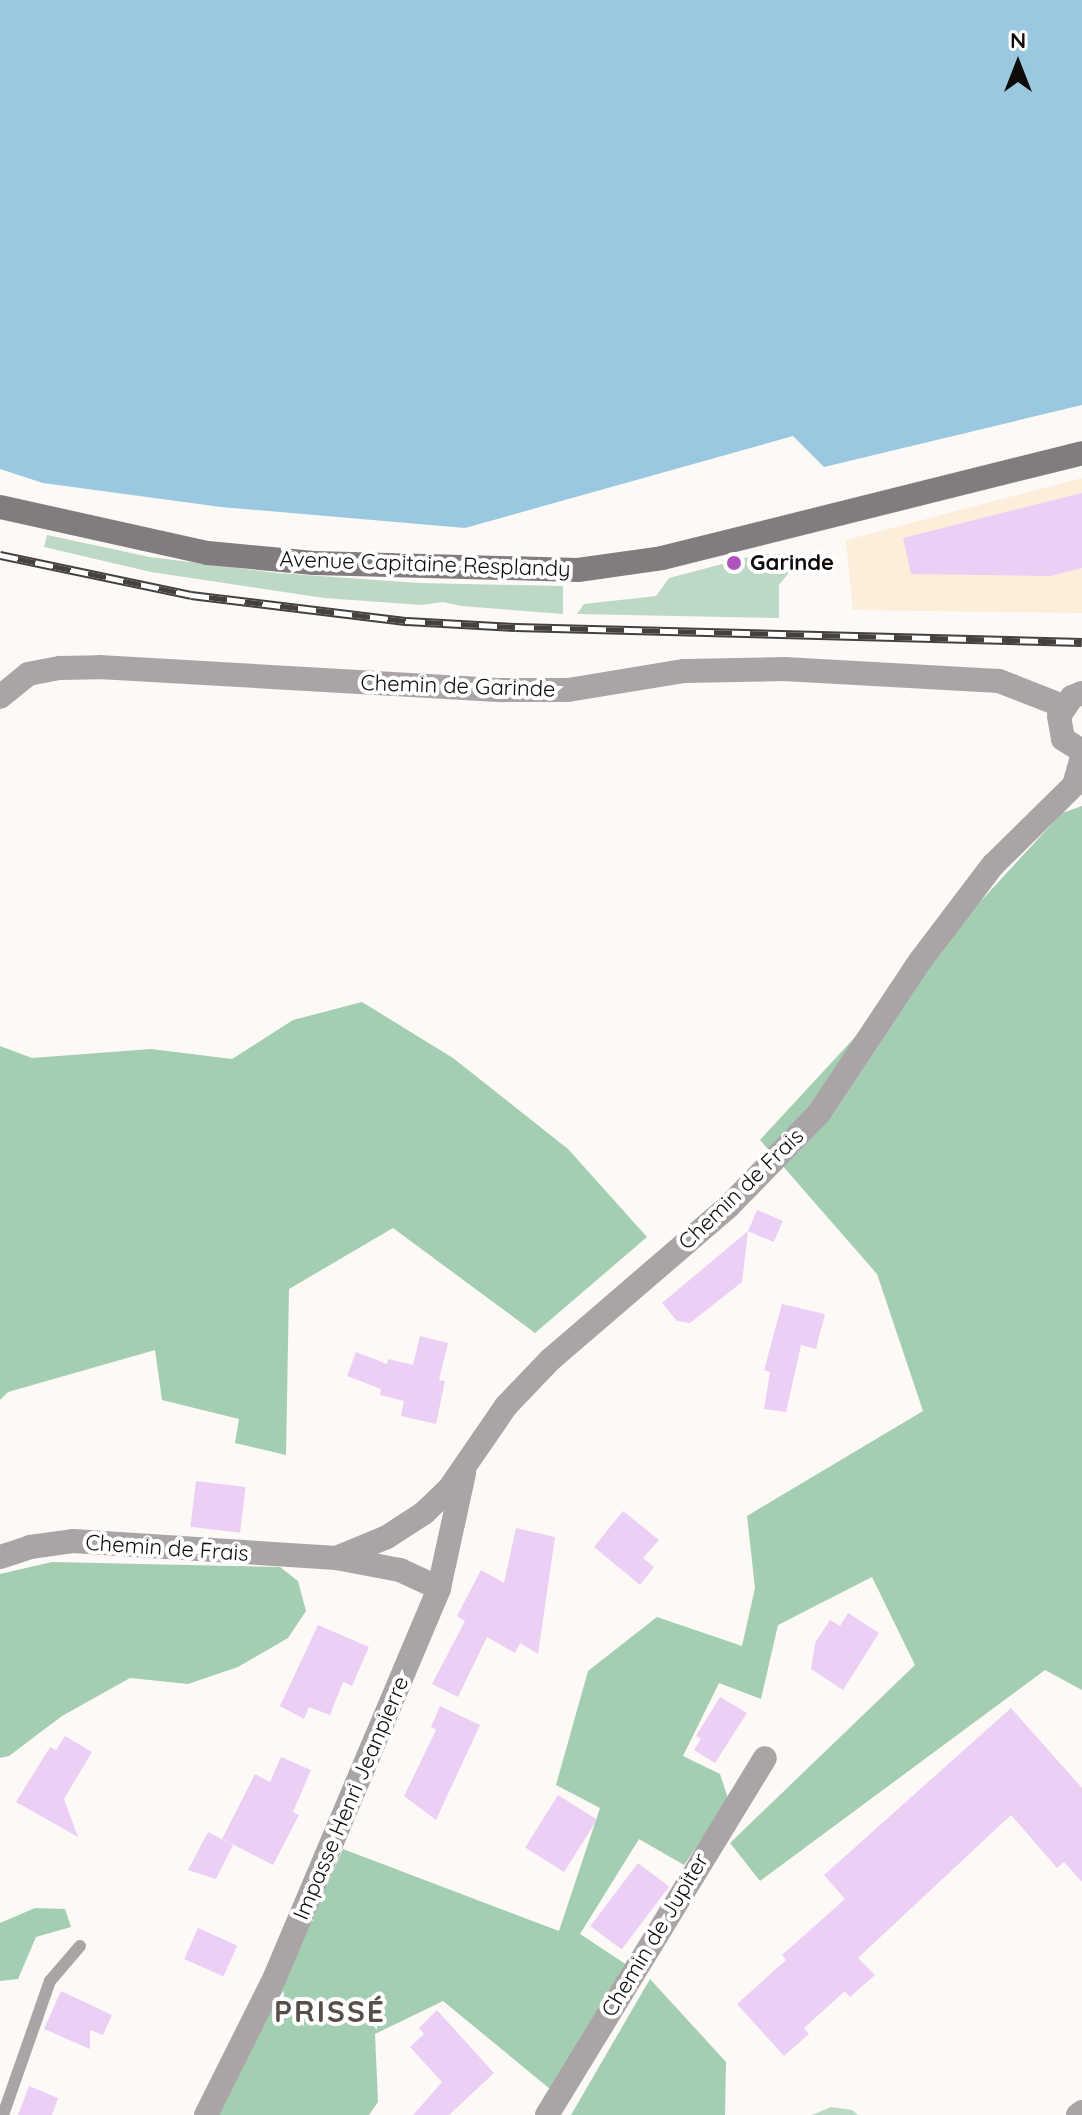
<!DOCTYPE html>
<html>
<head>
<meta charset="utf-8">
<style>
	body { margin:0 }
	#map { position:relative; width:1082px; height:2115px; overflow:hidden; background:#fdf9f6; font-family:Quicksand,sans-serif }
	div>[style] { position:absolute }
	.commercial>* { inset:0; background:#fdeddb }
	.green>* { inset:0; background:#bed8c6 }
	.forest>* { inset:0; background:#a4ceb2 }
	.water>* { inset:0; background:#9bc8e1 }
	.building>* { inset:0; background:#eccff5; transform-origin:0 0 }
	.lane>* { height:12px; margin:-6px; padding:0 6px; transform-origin:6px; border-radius:6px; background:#aaa4a7 }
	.street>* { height:24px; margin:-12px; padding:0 12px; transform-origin:12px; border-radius:12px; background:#aaa4a7 }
	.secondary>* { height:24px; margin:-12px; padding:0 12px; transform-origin:12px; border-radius:12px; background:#837c7f }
	.rail>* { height:9px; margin-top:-4.5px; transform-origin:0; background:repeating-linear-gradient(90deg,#fff 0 18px,#45413f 0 36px); box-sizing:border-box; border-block:2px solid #45413f }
	.dots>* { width:22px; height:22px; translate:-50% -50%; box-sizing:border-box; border:4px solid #fff; border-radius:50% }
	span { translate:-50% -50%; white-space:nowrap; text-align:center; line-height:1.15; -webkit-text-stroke:8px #fff; paint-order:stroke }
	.poi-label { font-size:22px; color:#0f0b09; font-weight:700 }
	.left { translate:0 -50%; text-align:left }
	.street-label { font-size:22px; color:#0f0b09 }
	.district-label { font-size:30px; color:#594f4a; font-weight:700; letter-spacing:2px }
	.north { position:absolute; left:978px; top:24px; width:80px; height:80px; -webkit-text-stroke:6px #fff; paint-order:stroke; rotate:0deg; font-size:22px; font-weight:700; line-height:32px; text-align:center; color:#0f0b09 }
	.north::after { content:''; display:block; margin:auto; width:28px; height:36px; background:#0f0b09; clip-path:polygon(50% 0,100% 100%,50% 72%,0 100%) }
</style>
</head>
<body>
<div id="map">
	<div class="commercial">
		<div style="clip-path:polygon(1082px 478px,1082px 613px,853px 610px,846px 540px)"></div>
	</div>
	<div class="green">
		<div style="clip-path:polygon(47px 535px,150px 557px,277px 573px,419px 583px,563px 586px,563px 614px,461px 606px,443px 602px,422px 605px,324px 598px,151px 572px,44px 547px)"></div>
		<div style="clip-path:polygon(760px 554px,804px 554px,779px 585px,779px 618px,577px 614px,584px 604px,656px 596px,669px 578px)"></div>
		<div style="clip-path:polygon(831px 2107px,852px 2110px,858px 2115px,812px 2115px)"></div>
	</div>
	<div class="forest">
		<div style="clip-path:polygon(1082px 806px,1082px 1690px,1045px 1670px,760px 1881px,730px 1843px,915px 1665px,872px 1577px,778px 1625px,761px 1699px,719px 1683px,683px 1756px,720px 1774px,729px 1801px,684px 1865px,639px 1839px,580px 1934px,630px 1967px,555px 2093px,443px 2001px,375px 2034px,378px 2102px,369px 2115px,216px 2115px,266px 2022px,343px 1849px,559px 1931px,600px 1808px,556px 1785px,588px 1671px,657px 1617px,742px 1646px,755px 1588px,747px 1516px,923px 1411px,877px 1274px,760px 1140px,1062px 813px)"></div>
		<div style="clip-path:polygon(362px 1002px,453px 1058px,568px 1149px,647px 1237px,535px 1333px,393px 1228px,289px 1289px,286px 1455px,235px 1443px,239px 1419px,162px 1400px,155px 1350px,8px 1392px,0 1400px,0 1046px,32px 1058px,151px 1049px,232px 1059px,293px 1020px)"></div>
		<div style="clip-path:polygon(52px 1562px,280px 1567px,298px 1581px,306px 1611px,288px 1638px,238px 1667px,188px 1684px,130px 1678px,62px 1716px,9px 1756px,0 1758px,0 1574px)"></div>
		<div style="clip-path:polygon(35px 1908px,65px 1909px,71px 1927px,36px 1937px,18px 1979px,0 1981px,0 1923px)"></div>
		<div style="clip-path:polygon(650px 1979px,726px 2062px,725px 2115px,571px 2115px)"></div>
	</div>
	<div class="water">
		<div style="clip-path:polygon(0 0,1082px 0,1082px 405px,824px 467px,793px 436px,465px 528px,221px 507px,43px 483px,0 469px)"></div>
	</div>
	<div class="building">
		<div style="clip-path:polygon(1082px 493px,1082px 568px,1050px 576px,911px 574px,903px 538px)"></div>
		<div style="left:757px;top:1210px;width:28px;height:23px;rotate:23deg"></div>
		<div style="clip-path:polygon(748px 1231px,742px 1282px,690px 1323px,677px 1321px,662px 1303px)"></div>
		<div style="clip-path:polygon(782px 1304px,825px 1314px,816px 1349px,801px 1345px,786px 1412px,764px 1409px,770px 1372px,764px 1370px)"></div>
		<div style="clip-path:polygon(420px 1336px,448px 1343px,439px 1380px,445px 1381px,436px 1424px,401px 1416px,404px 1401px,380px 1395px,381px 1389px,347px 1376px,356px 1352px,387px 1364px,388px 1359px,413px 1365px)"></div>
		<div style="left:196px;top:1481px;width:50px;height:46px;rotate:7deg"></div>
		<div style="clip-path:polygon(623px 1511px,659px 1540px,643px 1558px,654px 1567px,640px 1585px,594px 1547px)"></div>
		<div style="clip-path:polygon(516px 1528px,555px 1537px,538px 1654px,520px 1643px,515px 1653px,487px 1637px,458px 1697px,432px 1684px,465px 1621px,457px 1616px,481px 1570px,504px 1583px)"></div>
		<div style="clip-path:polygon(848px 1613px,879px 1633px,843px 1690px,811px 1669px,815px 1643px,830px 1620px,840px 1626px)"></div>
		<div style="clip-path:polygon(318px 1625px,369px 1647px,352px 1686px,343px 1682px,330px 1715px,309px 1707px,304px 1719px,280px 1706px)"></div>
		<div style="clip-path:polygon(720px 1697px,747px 1713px,715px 1763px,694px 1750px,701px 1739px,696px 1736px)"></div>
		<div style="clip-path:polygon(440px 1706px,480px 1725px,436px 1820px,404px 1796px,436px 1730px,431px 1727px)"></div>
		<div style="clip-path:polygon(1011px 1708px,1082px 1788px,1082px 1882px,1064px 1862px,1057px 1868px,1011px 1815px,858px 1958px,875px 1975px,850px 1997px,845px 1991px,804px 2028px,809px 2034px,784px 2056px,737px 2004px,786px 1960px,782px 1955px,845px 1899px,824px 1875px)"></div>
		<div style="clip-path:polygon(65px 1736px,92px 1752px,64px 1799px,78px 1837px,16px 1802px,50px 1747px,56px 1750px)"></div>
		<div style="clip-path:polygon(281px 1757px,311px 1770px,293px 1812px,299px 1815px,273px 1865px,222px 1839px,255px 1774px,270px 1782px)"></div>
		<div style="left:558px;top:1795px;width:46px;height:62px;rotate:32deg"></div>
		<div style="clip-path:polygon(208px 1832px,233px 1845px,216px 1879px,188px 1870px)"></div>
		<div style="left:638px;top:1863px;width:39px;height:79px;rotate:37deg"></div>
		<div style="left:198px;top:1928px;width:43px;height:34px;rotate:24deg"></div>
		<div style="clip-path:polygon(61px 1991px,112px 2015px,103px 2035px,90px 2030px,90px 2049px,44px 2029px)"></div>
		<div style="clip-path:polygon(437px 2010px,494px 2073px,449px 2115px,413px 2115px,442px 2082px,410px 2047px,424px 2034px,419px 2028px)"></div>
		<div style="clip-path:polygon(29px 2086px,58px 2098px,52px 2115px,18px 2115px)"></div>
	</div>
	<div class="lane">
		<div style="left:3px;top:2115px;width:142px;rotate:-70.7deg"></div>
		<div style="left:50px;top:1981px;width:46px;rotate:-49.4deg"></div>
	</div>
	<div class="street">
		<div style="left:1082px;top:693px;width:11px;rotate:158deg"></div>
		<div style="left:1072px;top:697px;width:23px;rotate:124deg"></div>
		<div style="left:1059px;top:716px;width:23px;rotate:80deg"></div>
		<div style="left:1063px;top:739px;width:22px;rotate:32deg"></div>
		<div style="left:0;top:697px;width:36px;rotate:-39deg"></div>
		<div style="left:28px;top:674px;width:33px;rotate:-11deg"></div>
		<div style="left:60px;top:668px;width:39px;rotate:-1deg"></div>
		<div style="left:99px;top:667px;width:404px;rotate:3.3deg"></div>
		<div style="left:502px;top:690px;width:66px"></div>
		<div style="left:568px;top:690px;width:118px;rotate:-9.3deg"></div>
		<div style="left:684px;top:671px;width:100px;rotate:-1.1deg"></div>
		<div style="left:784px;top:669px;width:215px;rotate:3.2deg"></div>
		<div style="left:999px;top:681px;width:69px;rotate:21.3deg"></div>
		<div style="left:0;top:1557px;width:32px;rotate:-18deg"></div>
		<div style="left:30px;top:1547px;width:43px;rotate:-7.9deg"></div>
		<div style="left:73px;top:1541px;width:264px;rotate:3.7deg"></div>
		<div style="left:336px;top:1558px;width:65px;rotate:10.6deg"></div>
		<div style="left:400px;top:1570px;width:43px;rotate:24.8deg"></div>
		<div style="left:336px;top:1558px;width:55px;rotate:-22.4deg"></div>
		<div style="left:387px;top:1537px;width:44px;rotate:-33deg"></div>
		<div style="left:424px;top:1513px;width:35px;rotate:-44deg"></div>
		<div style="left:449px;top:1489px;width:101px;rotate:-55.5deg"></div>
		<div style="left:506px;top:1406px;width:64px;rotate:-46.3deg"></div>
		<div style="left:550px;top:1360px;width:236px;rotate:-40.7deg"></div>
		<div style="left:729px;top:1206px;width:129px;rotate:-45.9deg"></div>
		<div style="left:819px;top:1113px;width:182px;rotate:-56.4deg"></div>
		<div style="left:920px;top:961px;width:121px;rotate:-52.8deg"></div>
		<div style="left:993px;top:865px;width:114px;rotate:-44.6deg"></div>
		<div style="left:1074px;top:785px;width:29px;rotate:-74deg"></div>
		<div style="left:206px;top:2115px;width:154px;rotate:-63.4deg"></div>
		<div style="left:275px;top:1977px;width:422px;rotate:-67.1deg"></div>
		<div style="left:439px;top:1588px;width:118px;rotate:-77.7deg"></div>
		<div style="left:547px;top:2115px;width:418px;rotate:-58.6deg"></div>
		<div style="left:1078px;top:2115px;width:5px;rotate:-37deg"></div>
	</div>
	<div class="secondary">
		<div style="left:0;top:507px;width:213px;rotate:12.5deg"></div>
		<div style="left:208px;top:553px;width:106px;rotate:5.4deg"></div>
		<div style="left:314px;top:563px;width:264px;rotate:1.5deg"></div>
		<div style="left:578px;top:570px;width:85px;rotate:-8.1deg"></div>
		<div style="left:662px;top:558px;width:433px;rotate:-14deg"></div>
	</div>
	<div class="rail">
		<div style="left:0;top:555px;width:195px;rotate:11.8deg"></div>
		<div style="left:191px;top:595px;width:218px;rotate:6.9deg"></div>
		<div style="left:407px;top:621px;width:109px;rotate:3.2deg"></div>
		<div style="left:516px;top:627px;width:566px;rotate:1.52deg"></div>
	</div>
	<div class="dots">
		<div style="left:734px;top:563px;background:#b153bd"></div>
	</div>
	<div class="poi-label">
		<span class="left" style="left:750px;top:563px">Garinde</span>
	</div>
	<div class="street-label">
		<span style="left:425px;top:564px;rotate:2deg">Avenue Capitaine Resplandy</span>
		<span style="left:458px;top:686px;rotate:2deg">Chemin de Garinde</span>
		<span style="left:741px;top:1189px;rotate:-44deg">Chemin de Frais</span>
		<span style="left:167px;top:1548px;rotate:4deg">Chemin de Frais</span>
		<span style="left:351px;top:1798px;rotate:-67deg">Impasse Henri Jeanpierre</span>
		<span style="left:655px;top:1935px;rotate:-59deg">Chemin de Jupiter</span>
	</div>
	<div class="district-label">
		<span style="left:330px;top:2011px">PRISSÉ</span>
	</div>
	<div class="north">N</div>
</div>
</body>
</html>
